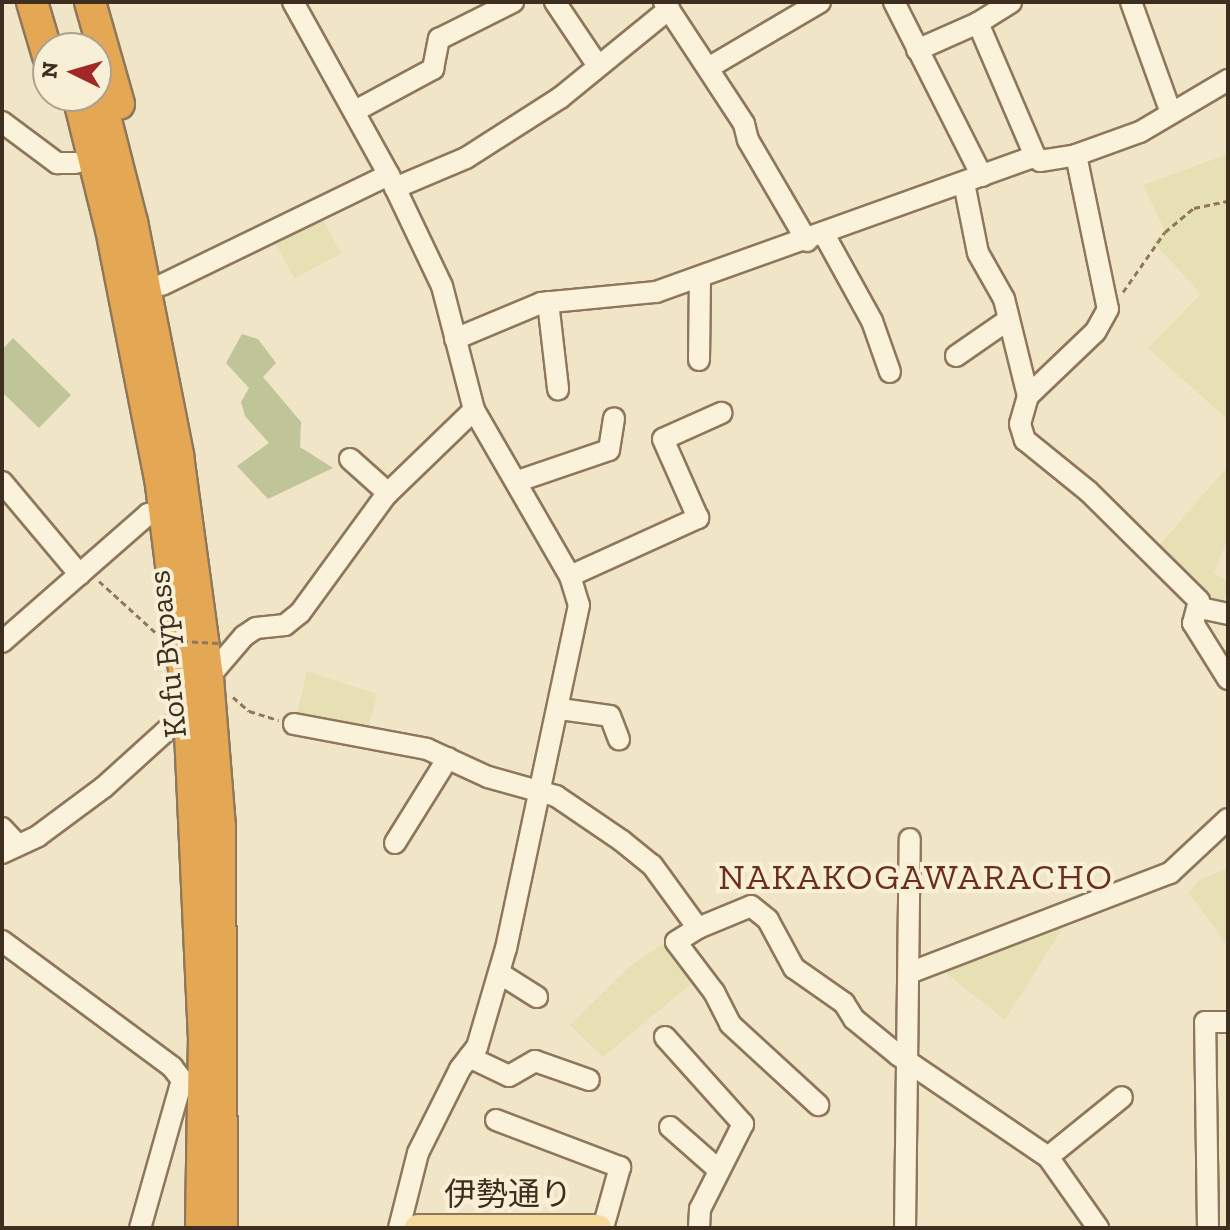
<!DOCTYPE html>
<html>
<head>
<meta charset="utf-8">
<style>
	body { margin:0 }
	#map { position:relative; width:1230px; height:1230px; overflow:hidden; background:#f1e5c7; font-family:"Zilla Slab","Noto Sans JP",serif }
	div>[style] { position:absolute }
	.farmland>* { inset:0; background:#e7e0b4; transform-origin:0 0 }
	.cemetery>* { inset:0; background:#bfc599 }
	.path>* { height:3px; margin-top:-1.5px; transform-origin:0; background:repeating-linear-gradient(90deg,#8e775b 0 6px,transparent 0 10px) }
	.roads { filter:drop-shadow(2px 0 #8e775b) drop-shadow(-2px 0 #8e775b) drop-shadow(0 2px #8e775b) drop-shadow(0 -2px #8e775b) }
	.minor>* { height:20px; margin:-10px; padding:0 10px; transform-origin:10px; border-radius:10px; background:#fbf2db }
	.major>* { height:26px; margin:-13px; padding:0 13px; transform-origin:13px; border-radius:13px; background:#f5db9e }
	.highway>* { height:30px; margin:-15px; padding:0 15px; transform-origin:15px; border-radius:15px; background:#e4a754 }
	.path-bridge>* { height:3px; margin-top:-1.5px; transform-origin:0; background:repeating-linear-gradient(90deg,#8e775b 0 6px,transparent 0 10px) }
	span { translate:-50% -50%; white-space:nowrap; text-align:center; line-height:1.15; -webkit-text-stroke:8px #f8efd7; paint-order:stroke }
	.street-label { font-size:32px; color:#3e2e1f }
	.quarter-label { font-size:36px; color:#6d2e1c; letter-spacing:2px }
	.frame { position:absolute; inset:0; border:4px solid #3e2e1f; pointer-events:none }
	.north { position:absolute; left:32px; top:32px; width:80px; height:80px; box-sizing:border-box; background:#f8efd7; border:2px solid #aea28d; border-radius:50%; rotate:275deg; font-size:22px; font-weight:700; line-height:32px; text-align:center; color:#3e2e1f }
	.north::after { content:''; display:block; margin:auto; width:28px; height:36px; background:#a12827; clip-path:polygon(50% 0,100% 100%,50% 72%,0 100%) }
</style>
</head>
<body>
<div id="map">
	<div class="farmland">
		<div style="clip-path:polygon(1228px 154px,1228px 420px,1148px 348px,1201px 294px,1153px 242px,1165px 231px,1143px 185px)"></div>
		<div style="left:320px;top:214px;width:45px;height:53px;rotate:62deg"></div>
		<div style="clip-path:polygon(1228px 466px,1228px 538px,1214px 573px,1228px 582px,1223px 606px,1201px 596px,1156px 549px)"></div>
		<div style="clip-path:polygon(307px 671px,377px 694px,367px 733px,296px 718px)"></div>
		<div style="clip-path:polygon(1228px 868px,1228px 942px,1226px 944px,1189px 893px,1198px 881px)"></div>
		<div style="clip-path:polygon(1076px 907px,1005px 1020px,933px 963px)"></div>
		<div style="clip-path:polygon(667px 941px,697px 979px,603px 1057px,570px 1025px,630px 966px)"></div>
	</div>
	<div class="cemetery">
		<div style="clip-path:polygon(242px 334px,258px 339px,276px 363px,263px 377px,301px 422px,300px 447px,333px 468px,268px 499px,237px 466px,269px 443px,245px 416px,241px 402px,249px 388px,226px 363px)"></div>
		<div style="clip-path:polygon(13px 338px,71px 395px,39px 428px,2px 392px,2px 350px)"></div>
	</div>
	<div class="path">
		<div style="left:1123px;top:292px;width:73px;rotate:-55deg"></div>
		<div style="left:1165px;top:232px;width:38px;rotate:-40deg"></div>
		<div style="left:1194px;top:208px;width:35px;rotate:-12deg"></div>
		<div style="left:99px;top:581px;width:76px;rotate:42.3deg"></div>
		<div style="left:233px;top:697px;width:21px;rotate:41deg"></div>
		<div style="left:249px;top:711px;width:31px;rotate:17deg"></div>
	</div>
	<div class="roads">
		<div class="minor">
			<div style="left:293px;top:2px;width:198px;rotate:61deg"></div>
			<div style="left:389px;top:175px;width:123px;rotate:64.5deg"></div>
			<div style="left:442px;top:286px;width:128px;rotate:75.5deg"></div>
			<div style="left:474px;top:410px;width:192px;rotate:60deg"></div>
			<div style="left:570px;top:576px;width:30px;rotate:73deg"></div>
			<div style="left:579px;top:605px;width:351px;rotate:102deg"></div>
			<div style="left:506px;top:948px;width:103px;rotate:106.3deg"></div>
			<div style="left:477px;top:1047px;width:28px;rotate:128deg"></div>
			<div style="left:460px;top:1069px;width:94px;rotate:116.6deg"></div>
			<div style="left:418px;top:1153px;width:77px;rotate:104.2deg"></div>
			<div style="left:555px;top:2px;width:77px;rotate:56.1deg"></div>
			<div style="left:664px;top:2px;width:146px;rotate:56.7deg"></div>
			<div style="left:744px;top:124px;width:16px;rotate:76deg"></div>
			<div style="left:748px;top:140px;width:117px;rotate:59.7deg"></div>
			<div style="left:894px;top:2px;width:195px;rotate:63.2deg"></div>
			<div style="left:1131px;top:2px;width:118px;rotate:70.2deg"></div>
			<div style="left:917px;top:50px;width:67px;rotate:-23.9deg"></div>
			<div style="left:708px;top:68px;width:130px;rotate:-30.5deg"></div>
			<div style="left:355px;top:111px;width:89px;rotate:-28.3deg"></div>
			<div style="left:433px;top:69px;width:31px;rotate:-79deg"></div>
			<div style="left:439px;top:39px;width:83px;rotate:-26.6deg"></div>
			<div style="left:2px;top:122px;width:69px;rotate:36.7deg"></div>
			<div style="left:57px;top:163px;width:19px"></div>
			<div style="left:1076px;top:155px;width:157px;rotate:78.3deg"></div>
			<div style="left:1108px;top:309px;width:26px;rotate:119deg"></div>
			<div style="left:1095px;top:332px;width:93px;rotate:136.3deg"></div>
			<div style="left:1028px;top:396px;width:29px;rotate:106deg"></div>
			<div style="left:1020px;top:424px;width:17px;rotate:73deg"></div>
			<div style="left:1025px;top:440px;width:81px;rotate:39deg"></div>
			<div style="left:1088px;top:491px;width:156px;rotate:44.7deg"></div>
			<div style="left:1199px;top:601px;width:23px;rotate:105deg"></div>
			<div style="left:1193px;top:623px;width:66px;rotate:58deg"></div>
			<div style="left:1035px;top:156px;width:7px;rotate:45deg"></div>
			<div style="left:1040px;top:161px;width:36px;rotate:-9deg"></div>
			<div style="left:1076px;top:155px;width:68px;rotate:-19.8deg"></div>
			<div style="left:1140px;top:132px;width:102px;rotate:-30.6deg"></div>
			<div style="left:964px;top:183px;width:71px;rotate:78.7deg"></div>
			<div style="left:978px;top:253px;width:53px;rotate:60.5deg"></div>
			<div style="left:1004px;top:299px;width:100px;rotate:76.1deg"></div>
			<div style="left:395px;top:188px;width:77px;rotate:-22.9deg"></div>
			<div style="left:466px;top:158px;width:112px;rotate:-32.6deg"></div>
			<div style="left:560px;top:98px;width:141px;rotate:-39.2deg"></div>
			<div style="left:825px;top:236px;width:97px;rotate:61.1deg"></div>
			<div style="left:872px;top:321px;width:54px;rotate:70.6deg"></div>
			<div style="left:162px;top:285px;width:252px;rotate:-25.9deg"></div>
			<div style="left:548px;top:302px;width:88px;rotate:83.4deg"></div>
			<div style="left:455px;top:339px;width:93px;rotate:-22.7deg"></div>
			<div style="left:541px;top:303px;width:116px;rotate:-5.5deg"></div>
			<div style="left:656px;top:292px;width:403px;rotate:-19.7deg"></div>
			<div style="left:1035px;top:156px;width:145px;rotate:-113.2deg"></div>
			<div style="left:978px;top:23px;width:39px;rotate:-32deg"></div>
			<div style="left:956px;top:356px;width:63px;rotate:-34.7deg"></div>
			<div style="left:699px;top:360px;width:82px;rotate:-89.3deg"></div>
			<div style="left:350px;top:459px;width:51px;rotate:41.8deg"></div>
			<div style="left:518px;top:481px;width:96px;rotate:-18.8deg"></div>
			<div style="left:609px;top:450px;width:32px;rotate:-81deg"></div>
			<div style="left:2px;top:482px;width:121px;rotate:50deg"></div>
			<div style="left:570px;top:576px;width:141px;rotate:-24.4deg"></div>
			<div style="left:698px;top:518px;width:86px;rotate:-113.9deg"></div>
			<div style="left:663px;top:439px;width:64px;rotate:-24.1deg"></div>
			<div style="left:1205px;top:609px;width:24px;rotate:12deg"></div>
			<div style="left:2px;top:642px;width:194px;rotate:-41.2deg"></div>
			<div style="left:148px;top:514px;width:17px;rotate:-13deg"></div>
			<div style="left:208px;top:678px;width:55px;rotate:-49.4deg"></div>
			<div style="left:244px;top:636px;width:14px;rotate:-34deg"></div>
			<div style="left:256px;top:628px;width:29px;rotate:-6deg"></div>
			<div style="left:285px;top:625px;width:19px;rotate:-39deg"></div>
			<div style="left:300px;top:613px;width:146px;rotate:-53.9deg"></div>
			<div style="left:386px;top:495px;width:122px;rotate:-44deg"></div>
			<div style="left:560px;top:709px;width:50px;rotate:8deg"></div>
			<div style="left:610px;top:716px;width:25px;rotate:69deg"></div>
			<div style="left:294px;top:724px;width:135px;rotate:10.6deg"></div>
			<div style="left:427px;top:749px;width:67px;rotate:24.7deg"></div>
			<div style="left:488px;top:777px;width:71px;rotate:15.6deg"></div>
			<div style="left:556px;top:796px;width:80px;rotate:34.3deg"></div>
			<div style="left:622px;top:841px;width:38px;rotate:39deg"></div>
			<div style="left:652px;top:865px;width:78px;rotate:53.9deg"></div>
			<div style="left:698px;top:928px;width:26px;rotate:148deg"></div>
			<div style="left:676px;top:942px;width:63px;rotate:52.8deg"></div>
			<div style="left:714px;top:992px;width:36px;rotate:63deg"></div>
			<div style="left:730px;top:1024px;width:120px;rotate:42.6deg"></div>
			<div style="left:2px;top:828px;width:23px;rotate:47deg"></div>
			<div style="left:395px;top:843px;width:100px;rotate:-58.1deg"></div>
			<div style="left:2px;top:853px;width:40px;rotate:-25deg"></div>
			<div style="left:38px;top:836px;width:82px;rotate:-36.6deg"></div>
			<div style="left:104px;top:787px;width:115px;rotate:-42.2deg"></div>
			<div style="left:698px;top:928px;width:57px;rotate:-22.5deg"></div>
			<div style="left:751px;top:906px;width:22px;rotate:39deg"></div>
			<div style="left:768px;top:920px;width:55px;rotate:61.6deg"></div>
			<div style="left:794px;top:968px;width:61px;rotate:35deg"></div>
			<div style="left:844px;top:1003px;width:19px;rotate:58deg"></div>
			<div style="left:854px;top:1019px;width:57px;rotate:39.3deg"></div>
			<div style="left:898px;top:1055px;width:181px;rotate:34.2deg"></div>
			<div style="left:1048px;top:1157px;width:87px;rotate:54.8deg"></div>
			<div style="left:2px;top:941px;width:212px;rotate:36.5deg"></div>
			<div style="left:172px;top:1067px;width:16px;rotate:52deg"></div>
			<div style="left:182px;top:1080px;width:154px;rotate:105.8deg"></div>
			<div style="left:499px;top:973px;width:45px;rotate:32.3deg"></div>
			<div style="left:909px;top:973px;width:280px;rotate:-21deg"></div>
			<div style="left:1170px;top:873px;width:79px;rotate:-43deg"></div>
			<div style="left:665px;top:1037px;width:117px;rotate:48.1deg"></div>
			<div style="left:743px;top:1124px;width:95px;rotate:116.8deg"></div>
			<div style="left:700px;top:1209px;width:19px;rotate:93deg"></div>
			<div style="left:469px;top:1057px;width:44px;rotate:25.4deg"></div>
			<div style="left:509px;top:1076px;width:30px;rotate:-30deg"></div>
			<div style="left:535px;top:1061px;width:57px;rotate:19.4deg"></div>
			<div style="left:496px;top:1120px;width:133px;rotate:20.8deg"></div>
			<div style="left:620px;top:1167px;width:63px;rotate:105.6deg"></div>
			<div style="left:670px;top:1127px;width:65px;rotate:41.3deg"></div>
			<div style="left:1048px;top:1157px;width:95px;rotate:-39deg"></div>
			<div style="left:905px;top:1228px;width:389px;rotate:-89.3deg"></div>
			<div style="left:1208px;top:1228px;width:206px;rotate:-90.8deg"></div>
			<div style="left:1205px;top:1022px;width:23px"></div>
		</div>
		<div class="major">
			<div style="left:418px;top:1228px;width:180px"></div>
		</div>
		<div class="highway">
			<div style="left:32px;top:2px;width:56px;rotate:73.5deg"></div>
			<div style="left:90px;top:2px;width:106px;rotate:74.1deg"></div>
			<div style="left:96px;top:81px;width:146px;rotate:75.7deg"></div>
			<div style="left:132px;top:222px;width:237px;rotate:78.8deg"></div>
			<div style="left:178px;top:455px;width:225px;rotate:82.3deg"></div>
			<div style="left:208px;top:678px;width:150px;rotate:85.4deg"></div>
			<div style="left:220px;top:828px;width:400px;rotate:89.7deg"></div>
			<div style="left:78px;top:96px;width:137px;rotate:76.1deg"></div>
			<div style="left:111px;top:229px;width:261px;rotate:78.9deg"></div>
			<div style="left:161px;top:485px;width:227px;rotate:82.9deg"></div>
			<div style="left:189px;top:710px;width:326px;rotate:87.4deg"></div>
			<div style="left:204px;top:1036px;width:192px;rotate:90.9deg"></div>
		</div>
	</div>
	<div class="path-bridge">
		<div style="left:162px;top:640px;width:57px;rotate:3deg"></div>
	</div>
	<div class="street-label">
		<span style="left:167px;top:654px;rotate:-96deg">Kofu Bypass</span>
		<span style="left:508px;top:1194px">伊勢通り</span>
	</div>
	<div class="quarter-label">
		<span style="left:916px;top:877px">NAKAKOGAWARACHO</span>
	</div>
	<div class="frame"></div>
	<div class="north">N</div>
</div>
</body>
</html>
